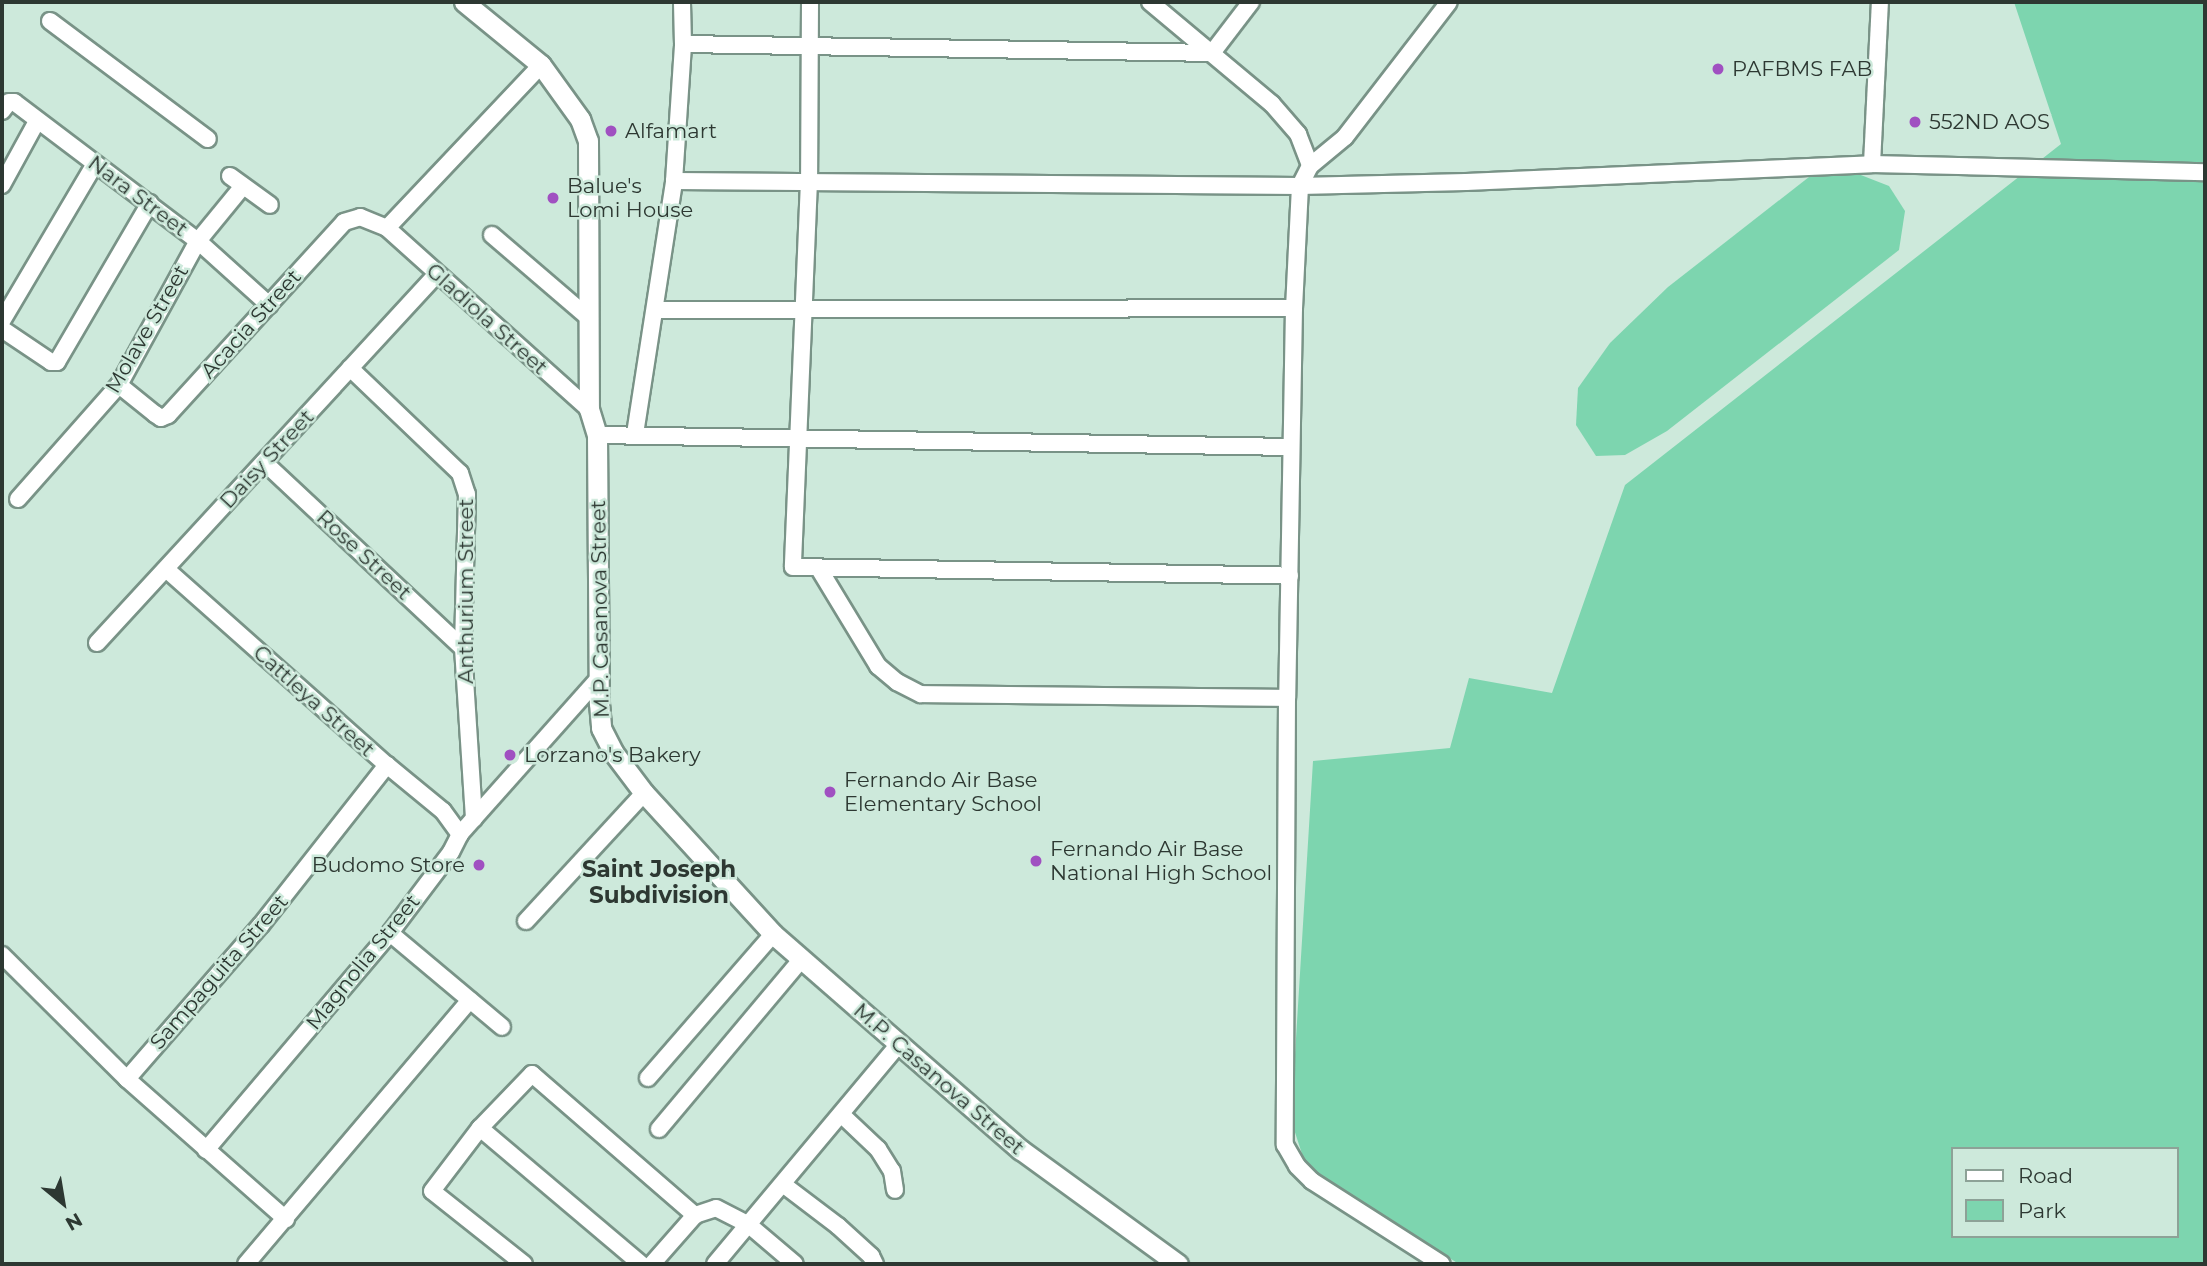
<!DOCTYPE html>
<html>
<head>
<meta charset="utf-8">
<style>
	body { margin:0 }
	#map { position:relative; width:2207px; height:1266px; overflow:hidden; background:#cde9db; font-family:Montserrat,sans-serif }
	div>[style] { position:absolute }
	.green>* { inset:0; background:#7dd5af }
	.roads { filter:drop-shadow(2px 0 #799387) drop-shadow(-2px 0 #799387) drop-shadow(0 2px #799387) drop-shadow(0 -2px #799387) }
	.minor>* { height:16px; margin:-8px; padding:0 8px; transform-origin:8px; border-radius:8px; background:#fff }
	.tertiary>* { height:19px; margin:-9.5px; padding:0 9.5px; transform-origin:9.5px; border-radius:9.5px; background:#fff }
	.dots>* { width:19px; height:19px; translate:-50% -50%; box-sizing:border-box; border:4px solid #cde9db; border-radius:50% }
	span { translate:-50% -50%; white-space:nowrap; text-align:center; line-height:1.15; -webkit-text-stroke:5px #cde9db; paint-order:stroke }
	.poi-label { font-size:21px; color:#2d3832 }
	.left { translate:0 -50%; text-align:left }
	.right { translate:-100% -50%; text-align:right }
	.street-label { font-size:21px; color:#2d3832 }
	.neighbourhood-label { font-size:23px; color:#2d3832; font-weight:700 }
	.frame { position:absolute; inset:0; border:4px solid #2d3832; pointer-events:none }
	.legend { position:absolute; left:1951px; top:1147px; width:228px; height:91px; box-sizing:border-box; background:#cde9db; border:2px solid #8da297; margin:0; padding:9px 12px; list-style:none; font-size:21px; color:#2d3832 }
	.legend li { display:flex; align-items:center; gap:14px; height:35px }
	.legend b { width:35px; border:2px solid #8da297 }
	.north { position:absolute; left:28px; top:1168px; width:70px; height:70px; -webkit-text-stroke:5px #cde9db; paint-order:stroke; rotate:150deg; font-size:19px; font-weight:700; line-height:28px; text-align:center; color:#2d3832 }
	.north::after { content:''; display:block; margin:auto; width:24px; height:32px; background:#2d3832; clip-path:polygon(50% 0,100% 100%,50% 72%,0 100%) }
</style>
</head>
<body>
<div id="map">
	<div class="green">
		<div style="clip-path:polygon(evenodd,2014px 2px,2205px 2px,2205px 1264px,1459px 1264px,1321px 1178px,1303px 1157px,1291px 1120px,1313px 761px,1450px 748px,1469px 678px,1552px 693px,1625px 485px,2061px 144px,2014px 2px,1953px 1149px,2177px 1149px,2177px 1236px,1953px 1236px,1953px 1149px)"></div>
		<div style="clip-path:polygon(1848px 170px,1889px 186px,1905px 211px,1899px 250px,1667px 431px,1625px 455px,1596px 456px,1576px 425px,1578px 388px,1610px 343px,1668px 287px,1809px 177px)"></div>
	</div>
	<div class="roads">
		<div class="minor">
			<div style="left:810px;top:2px;width:179px;rotate:90.3deg"></div>
			<div style="left:809px;top:181px;width:386px;rotate:92.4deg"></div>
			<div style="left:793px;top:567px;width:497px;rotate:1deg"></div>
			<div style="left:1150px;top:2px;width:159px;rotate:39.9deg"></div>
			<div style="left:1272px;top:104px;width:40px;rotate:49deg"></div>
			<div style="left:1298px;top:134px;width:34px;rotate:69deg"></div>
			<div style="left:1310px;top:166px;width:22px;rotate:117deg"></div>
			<div style="left:1300px;top:186px;width:122px;rotate:92.8deg"></div>
			<div style="left:1294px;top:308px;width:390px;rotate:91deg"></div>
			<div style="left:1287px;top:698px;width:447px;rotate:90.3deg"></div>
			<div style="left:1285px;top:1145px;width:24px;rotate:60deg"></div>
			<div style="left:1297px;top:1166px;width:21px;rotate:45deg"></div>
			<div style="left:1312px;top:1181px;width:154px;rotate:32.6deg"></div>
			<div style="left:50px;top:21px;width:197px;rotate:36.8deg"></div>
			<div style="left:683px;top:44px;width:529px;rotate:0.97deg"></div>
			<div style="left:1212px;top:53px;width:64px;rotate:-52.6deg"></div>
			<div style="left:2px;top:111px;width:11px;rotate:-52deg"></div>
			<div style="left:9px;top:102px;width:5px"></div>
			<div style="left:14px;top:102px;width:231px;rotate:37.1deg"></div>
			<div style="left:198px;top:241px;width:96px;rotate:42deg"></div>
			<div style="left:1872px;top:164px;width:162px;rotate:-87.2deg"></div>
			<div style="left:1310px;top:166px;width:45px;rotate:-39.6deg"></div>
			<div style="left:1345px;top:137px;width:170px;rotate:-52.4deg"></div>
			<div style="left:230px;top:176px;width:49px;rotate:35.9deg"></div>
			<div style="left:674px;top:181px;width:626px;rotate:0.46deg"></div>
			<div style="left:1300px;top:186px;width:166px;rotate:-1.4deg"></div>
			<div style="left:1466px;top:182px;width:406px;rotate:-2.5deg"></div>
			<div style="left:1872px;top:164px;width:333px;rotate:1.4deg"></div>
			<div style="left:2px;top:185px;width:73px;rotate:-61.3deg"></div>
			<div style="left:387px;top:228px;width:224px;rotate:-46.6deg"></div>
			<div style="left:492px;top:235px;width:128px;rotate:40.6deg"></div>
			<div style="left:655px;top:310px;width:639px;rotate:-0.18deg"></div>
			<div style="left:2px;top:321px;width:182px;rotate:-59.4deg"></div>
			<div style="left:2px;top:329px;width:59px;rotate:34deg"></div>
			<div style="left:51px;top:362px;width:6px"></div>
			<div style="left:57px;top:362px;width:184px;rotate:-59.7deg"></div>
			<div style="left:350px;top:368px;width:152px;rotate:43.7deg"></div>
			<div style="left:460px;top:473px;width:22px;rotate:72deg"></div>
			<div style="left:467px;top:494px;width:154px;rotate:91.5deg"></div>
			<div style="left:463px;top:648px;width:171px;rotate:86.3deg"></div>
			<div style="left:119px;top:385px;width:46px;rotate:38.9deg"></div>
			<div style="left:155px;top:414px;width:7px;rotate:34deg"></div>
			<div style="left:161px;top:418px;width:8px;rotate:-23deg"></div>
			<div style="left:168px;top:415px;width:261px;rotate:-47.6deg"></div>
			<div style="left:344px;top:222px;width:17px;rotate:-17deg"></div>
			<div style="left:360px;top:217px;width:29px;rotate:22deg"></div>
			<div style="left:387px;top:228px;width:271px;rotate:41.9deg"></div>
			<div style="left:635px;top:434px;width:256px;rotate:-81.2deg"></div>
			<div style="left:674px;top:181px;width:137px;rotate:-86.2deg"></div>
			<div style="left:683px;top:44px;width:42px;rotate:-91.4deg"></div>
			<div style="left:597px;top:435px;width:694px;rotate:0.99deg"></div>
			<div style="left:264px;top:462px;width:272px;rotate:43.1deg"></div>
			<div style="left:18px;top:499px;width:152px;rotate:-48.5deg"></div>
			<div style="left:119px;top:385px;width:164px;rotate:-61.3deg"></div>
			<div style="left:198px;top:241px;width:71px;rotate:-50.7deg"></div>
			<div style="left:818px;top:567px;width:116px;rotate:58.8deg"></div>
			<div style="left:878px;top:666px;width:25px;rotate:40deg"></div>
			<div style="left:897px;top:682px;width:27px;rotate:27deg"></div>
			<div style="left:921px;top:694px;width:366px;rotate:0.6deg"></div>
			<div style="left:166px;top:569px;width:295px;rotate:41.6deg"></div>
			<div style="left:387px;top:765px;width:72px;rotate:39.4deg"></div>
			<div style="left:443px;top:811px;width:29px;rotate:54deg"></div>
			<div style="left:97px;top:643px;width:500px;rotate:-47.35deg"></div>
			<div style="left:526px;top:921px;width:174px;rotate:-47.3deg"></div>
			<div style="left:390px;top:933px;width:146px;rotate:40deg"></div>
			<div style="left:2px;top:955px;width:176px;rotate:44.8deg"></div>
			<div style="left:127px;top:1079px;width:212px;rotate:41.4deg"></div>
			<div style="left:648px;top:1078px;width:191px;rotate:-49deg"></div>
			<div style="left:127px;top:1079px;width:204px;rotate:-49deg"></div>
			<div style="left:261px;top:925px;width:204px;rotate:-51.8deg"></div>
			<div style="left:842px;top:1115px;width:50px;rotate:43.4deg"></div>
			<div style="left:878px;top:1149px;width:26px;rotate:58deg"></div>
			<div style="left:892px;top:1171px;width:19px;rotate:81deg"></div>
			<div style="left:480px;top:1128px;width:211px;rotate:40.2deg"></div>
			<div style="left:659px;top:1129px;width:221px;rotate:-50deg"></div>
			<div style="left:206px;top:1150px;width:285px;rotate:-49.7deg"></div>
			<div style="left:390px;top:933px;width:101px;rotate:-53deg"></div>
			<div style="left:451px;top:852px;width:20px;rotate:-63deg"></div>
			<div style="left:460px;top:834px;width:209px;rotate:-48.3deg"></div>
			<div style="left:784px;top:1185px;width:68px;rotate:37.2deg"></div>
			<div style="left:838px;top:1226px;width:45px;rotate:42.3deg"></div>
			<div style="left:871px;top:1256px;width:9px;rotate:63deg"></div>
			<div style="left:246px;top:1264px;width:346px;rotate:-49.7deg"></div>
			<div style="left:524px;top:1264px;width:117px;rotate:-141.6deg"></div>
			<div style="left:432px;top:1191px;width:79px;rotate:-52.7deg"></div>
			<div style="left:480px;top:1128px;width:75px;rotate:-46.1deg"></div>
			<div style="left:532px;top:1074px;width:216px;rotate:40.9deg"></div>
			<div style="left:652px;top:1264px;width:65px;rotate:-48.7deg"></div>
			<div style="left:695px;top:1215px;width:22px;rotate:-18deg"></div>
			<div style="left:716px;top:1208px;width:37px;rotate:27deg"></div>
			<div style="left:749px;top:1225px;width:60px;rotate:40.3deg"></div>
			<div style="left:715px;top:1264px;width:285px;rotate:-50.1deg"></div>
		</div>
		<div class="tertiary">
			<div style="left:464px;top:2px;width:99px;rotate:39.3deg"></div>
			<div style="left:541px;top:65px;width:67px;rotate:54.2deg"></div>
			<div style="left:580px;top:119px;width:23px;rotate:70deg"></div>
			<div style="left:588px;top:141px;width:268px;rotate:89.8deg"></div>
			<div style="left:589px;top:409px;width:27px;rotate:73deg"></div>
			<div style="left:597px;top:435px;width:268px;rotate:89.6deg"></div>
			<div style="left:599px;top:703px;width:25px;rotate:85deg"></div>
			<div style="left:601px;top:728px;width:27px;rotate:63deg"></div>
			<div style="left:613px;top:752px;width:51px;rotate:52.9deg"></div>
			<div style="left:644px;top:793px;width:191px;rotate:47.5deg"></div>
			<div style="left:773px;top:934px;width:329px;rotate:41.1deg"></div>
			<div style="left:1021px;top:1150px;width:194px;rotate:36deg"></div>
		</div>
	</div>
	<div class="dots">
		<div style="left:1718px;top:69px;background:#a050c1"></div>
		<div style="left:1915px;top:122px;background:#a050c1"></div>
		<div style="left:611px;top:131px;background:#a050c1"></div>
		<div style="left:553px;top:198px;background:#a050c1"></div>
		<div style="left:510px;top:755px;background:#a050c1"></div>
		<div style="left:830px;top:792px;background:#a050c1"></div>
		<div style="left:1036px;top:861px;background:#a050c1"></div>
		<div style="left:479px;top:865px;background:#a050c1"></div>
	</div>
	<div class="poi-label">
		<span class="left" style="left:1732px;top:69px">PAFBMS FAB</span>
		<span class="left" style="left:1929px;top:122px">552ND AOS</span>
		<span class="left" style="left:625px;top:131px">Alfamart</span>
		<span class="left" style="left:567px;top:198px">Balue's<br>Lomi House</span>
		<span class="left" style="left:524px;top:755px">Lorzano's Bakery</span>
		<span class="left" style="left:844px;top:792px">Fernando Air Base<br>Elementary School</span>
		<span class="left" style="left:1050px;top:861px">Fernando Air Base<br>National High School</span>
		<span class="right" style="left:465px;top:865px">Budomo Store</span>
	</div>
	<div class="street-label">
		<span style="left:138px;top:196px;rotate:37deg">Nara Street</span>
		<span style="left:487px;top:319px;rotate:42deg">Gladiola Street</span>
		<span style="left:251px;top:324px;rotate:-48deg">Acacia Street</span>
		<span style="left:147px;top:329px;rotate:-60deg">Molave Street</span>
		<span style="left:267px;top:459px;rotate:-47deg">Daisy Street</span>
		<span style="left:364px;top:555px;rotate:43deg">Rose Street</span>
		<span style="left:466px;top:591px;rotate:-90deg">Anthurium Street</span>
		<span style="left:600px;top:609px;rotate:-91deg">M.P. Casanova Street</span>
		<span style="left:314px;top:701px;rotate:42deg">Cattleya Street</span>
		<span style="left:363px;top:962px;rotate:-51deg">Magnolia Street</span>
		<span style="left:219px;top:972px;rotate:-49deg">Sampaguita Street</span>
		<span style="left:939px;top:1079px;rotate:41deg">M.P. Casanova Street</span>
	</div>
	<div class="neighbourhood-label">
		<span style="left:659px;top:882px">Saint Joseph<br>Subdivision</span>
	</div>
	<div class="frame"></div>
	<ul class="legend">
	<li><b style="height:9px;background:#fff"></b>Road</li>
	<li><b style="height:19px;background:#7dd5af"></b>Park</li>
	</ul>
	<div class="north">N</div>
</div>
</body>
</html>
